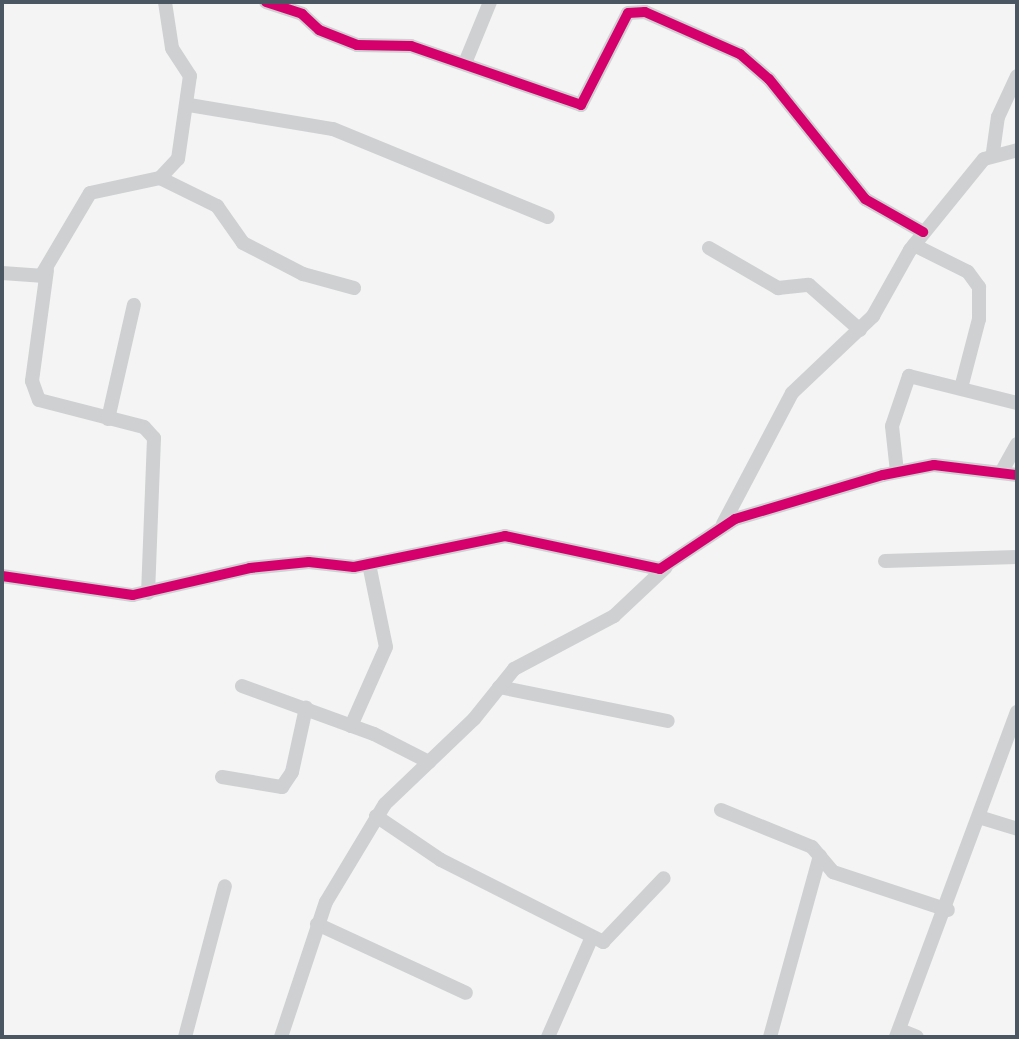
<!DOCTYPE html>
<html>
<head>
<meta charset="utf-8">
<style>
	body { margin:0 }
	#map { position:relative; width:1019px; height:1039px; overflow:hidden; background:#f4f4f4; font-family:Roboto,sans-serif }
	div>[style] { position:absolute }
	.minor>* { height:14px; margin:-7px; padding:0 7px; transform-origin:7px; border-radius:7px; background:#ced0d2 }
	.cycleway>* { height:10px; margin:-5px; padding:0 5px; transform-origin:5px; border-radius:5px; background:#d6006c }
	span { translate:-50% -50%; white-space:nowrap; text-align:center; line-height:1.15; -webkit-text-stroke:6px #fff; paint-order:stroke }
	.frame { position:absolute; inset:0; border:4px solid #4a5661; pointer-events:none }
</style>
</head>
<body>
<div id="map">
	<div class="minor">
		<div style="left:266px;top:2px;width:38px;rotate:18deg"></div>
		<div style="left:302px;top:14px;width:23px;rotate:43deg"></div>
		<div style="left:319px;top:30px;width:41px;rotate:21.5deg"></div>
		<div style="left:357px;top:45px;width:54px;rotate:1.1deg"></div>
		<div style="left:411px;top:46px;width:180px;rotate:19.1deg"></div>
		<div style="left:581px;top:105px;width:103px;rotate:-62.9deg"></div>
		<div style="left:628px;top:13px;width:17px;rotate:-3deg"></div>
		<div style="left:645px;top:12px;width:104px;rotate:23.9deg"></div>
		<div style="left:740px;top:54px;width:38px;rotate:41deg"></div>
		<div style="left:769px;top:79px;width:154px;rotate:51.3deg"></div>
		<div style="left:865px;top:199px;width:67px;rotate:29.6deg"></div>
		<div style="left:465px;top:63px;width:66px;rotate:-67.7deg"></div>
		<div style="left:189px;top:105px;width:146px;rotate:9.5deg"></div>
		<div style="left:333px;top:129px;width:232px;rotate:22.3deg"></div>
		<div style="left:993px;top:152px;width:35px;rotate:-82deg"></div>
		<div style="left:998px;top:117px;width:45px;rotate:-65.1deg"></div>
		<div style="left:160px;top:178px;width:64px;rotate:26.2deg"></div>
		<div style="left:217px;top:206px;width:45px;rotate:54.9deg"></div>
		<div style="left:243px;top:243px;width:68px;rotate:27.3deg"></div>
		<div style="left:303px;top:274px;width:53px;rotate:15.4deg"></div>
		<div style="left:914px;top:245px;width:60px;rotate:26.6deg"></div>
		<div style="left:968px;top:272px;width:19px;rotate:54deg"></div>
		<div style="left:979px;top:287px;width:32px;rotate:90deg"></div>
		<div style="left:979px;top:319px;width:71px;rotate:104.6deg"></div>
		<div style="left:709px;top:248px;width:80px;rotate:30.1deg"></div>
		<div style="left:778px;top:288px;width:31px;rotate:-6deg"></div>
		<div style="left:809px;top:285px;width:68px;rotate:41.4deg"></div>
		<div style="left:47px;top:270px;width:112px;rotate:97.7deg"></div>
		<div style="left:32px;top:381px;width:20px;rotate:70deg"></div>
		<div style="left:39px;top:400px;width:108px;rotate:14.4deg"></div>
		<div style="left:144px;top:427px;width:15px;rotate:48deg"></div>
		<div style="left:154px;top:438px;width:155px;rotate:92.2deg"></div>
		<div style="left:2px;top:273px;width:39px;rotate:4deg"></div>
		<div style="left:41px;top:276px;width:96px;rotate:-59.4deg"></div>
		<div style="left:90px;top:193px;width:72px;rotate:-12.1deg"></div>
		<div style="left:160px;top:178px;width:26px;rotate:-47deg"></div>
		<div style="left:178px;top:159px;width:84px;rotate:-81.8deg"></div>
		<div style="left:190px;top:76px;width:33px;rotate:-123deg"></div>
		<div style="left:172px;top:48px;width:47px;rotate:-98.7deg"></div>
		<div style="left:108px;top:419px;width:117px;rotate:-77.2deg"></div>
		<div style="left:1002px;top:471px;width:31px;rotate:-61deg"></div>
		<div style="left:897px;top:472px;width:46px;rotate:-96.2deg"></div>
		<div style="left:892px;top:426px;width:53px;rotate:-71.2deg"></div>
		<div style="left:909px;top:376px;width:111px;rotate:14deg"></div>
		<div style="left:723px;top:524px;width:148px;rotate:-62.2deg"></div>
		<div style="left:792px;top:393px;width:112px;rotate:-43.5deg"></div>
		<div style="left:873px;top:316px;width:76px;rotate:-60.7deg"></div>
		<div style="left:910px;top:250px;width:117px;rotate:-50.9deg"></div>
		<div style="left:984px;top:159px;width:34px;rotate:-15deg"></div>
		<div style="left:885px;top:561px;width:132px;rotate:-1.7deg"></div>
		<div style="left:2px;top:576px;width:132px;rotate:8.3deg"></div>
		<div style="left:133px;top:595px;width:120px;rotate:-13deg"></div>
		<div style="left:250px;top:568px;width:59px;rotate:-5.8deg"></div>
		<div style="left:309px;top:562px;width:45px;rotate:6.3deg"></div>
		<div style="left:354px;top:567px;width:154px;rotate:-11.6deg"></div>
		<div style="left:505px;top:536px;width:158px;rotate:12deg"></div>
		<div style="left:660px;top:569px;width:90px;rotate:-33.7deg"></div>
		<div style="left:735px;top:519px;width:154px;rotate:-16.6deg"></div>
		<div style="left:883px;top:475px;width:52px;rotate:-11.1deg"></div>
		<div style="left:934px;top:465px;width:84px;rotate:6.9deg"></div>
		<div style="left:242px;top:686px;width:140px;rotate:20deg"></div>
		<div style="left:374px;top:734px;width:62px;rotate:27deg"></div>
		<div style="left:499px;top:687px;width:172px;rotate:11.4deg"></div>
		<div style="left:351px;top:726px;width:86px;rotate:-66.1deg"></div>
		<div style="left:386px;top:647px;width:85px;rotate:-101.6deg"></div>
		<div style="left:222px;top:777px;width:61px;rotate:9.5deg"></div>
		<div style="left:282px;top:787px;width:18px;rotate:-56deg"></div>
		<div style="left:292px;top:772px;width:66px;rotate:-77.7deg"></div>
		<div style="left:721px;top:810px;width:98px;rotate:22.1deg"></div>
		<div style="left:812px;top:847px;width:33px;rotate:50deg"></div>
		<div style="left:833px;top:872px;width:121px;rotate:18.3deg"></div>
		<div style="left:376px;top:816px;width:78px;rotate:34.1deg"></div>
		<div style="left:441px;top:860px;width:182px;rotate:26.8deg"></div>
		<div style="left:603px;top:942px;width:88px;rotate:-46.4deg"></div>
		<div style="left:982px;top:818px;width:37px;rotate:17deg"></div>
		<div style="left:317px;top:924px;width:164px;rotate:24.8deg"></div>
		<div style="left:900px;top:1030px;width:18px;rotate:22deg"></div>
		<div style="left:185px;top:1037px;width:156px;rotate:-75.2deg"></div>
		<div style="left:281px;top:1037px;width:142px;rotate:-71.6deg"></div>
		<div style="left:326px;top:902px;width:114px;rotate:-59deg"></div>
		<div style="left:385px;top:804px;width:123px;rotate:-43.7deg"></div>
		<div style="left:474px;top:719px;width:64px;rotate:-51.3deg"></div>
		<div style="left:514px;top:669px;width:113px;rotate:-27.9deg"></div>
		<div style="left:614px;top:616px;width:71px;rotate:-43.3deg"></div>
		<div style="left:548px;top:1037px;width:109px;rotate:-66.3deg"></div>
		<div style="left:770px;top:1037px;width:188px;rotate:-74.6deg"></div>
		<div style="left:896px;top:1037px;width:347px;rotate:-69.6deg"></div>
	</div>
	<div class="cycleway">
		<div style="left:266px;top:2px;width:38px;rotate:18deg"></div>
		<div style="left:302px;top:14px;width:23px;rotate:43deg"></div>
		<div style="left:319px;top:30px;width:41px;rotate:21.5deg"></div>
		<div style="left:357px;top:45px;width:54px;rotate:1.1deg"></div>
		<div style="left:411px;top:46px;width:180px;rotate:19.1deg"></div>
		<div style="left:581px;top:105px;width:103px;rotate:-62.9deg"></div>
		<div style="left:628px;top:13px;width:17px;rotate:-3deg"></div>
		<div style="left:645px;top:12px;width:104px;rotate:23.9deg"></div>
		<div style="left:740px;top:54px;width:38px;rotate:41deg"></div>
		<div style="left:769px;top:79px;width:154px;rotate:51.3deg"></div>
		<div style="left:865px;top:199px;width:67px;rotate:29.6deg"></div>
		<div style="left:2px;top:576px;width:132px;rotate:8.3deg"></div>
		<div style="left:133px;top:595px;width:120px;rotate:-13deg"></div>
		<div style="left:250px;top:568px;width:59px;rotate:-5.8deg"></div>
		<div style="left:309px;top:562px;width:45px;rotate:6.3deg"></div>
		<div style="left:354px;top:567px;width:154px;rotate:-11.6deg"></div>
		<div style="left:505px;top:536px;width:158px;rotate:12deg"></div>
		<div style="left:660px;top:569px;width:90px;rotate:-33.7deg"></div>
		<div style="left:735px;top:519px;width:154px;rotate:-16.6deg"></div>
		<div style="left:883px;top:475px;width:52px;rotate:-11.1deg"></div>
		<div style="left:934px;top:465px;width:84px;rotate:6.9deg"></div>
	</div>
	<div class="frame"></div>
</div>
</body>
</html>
